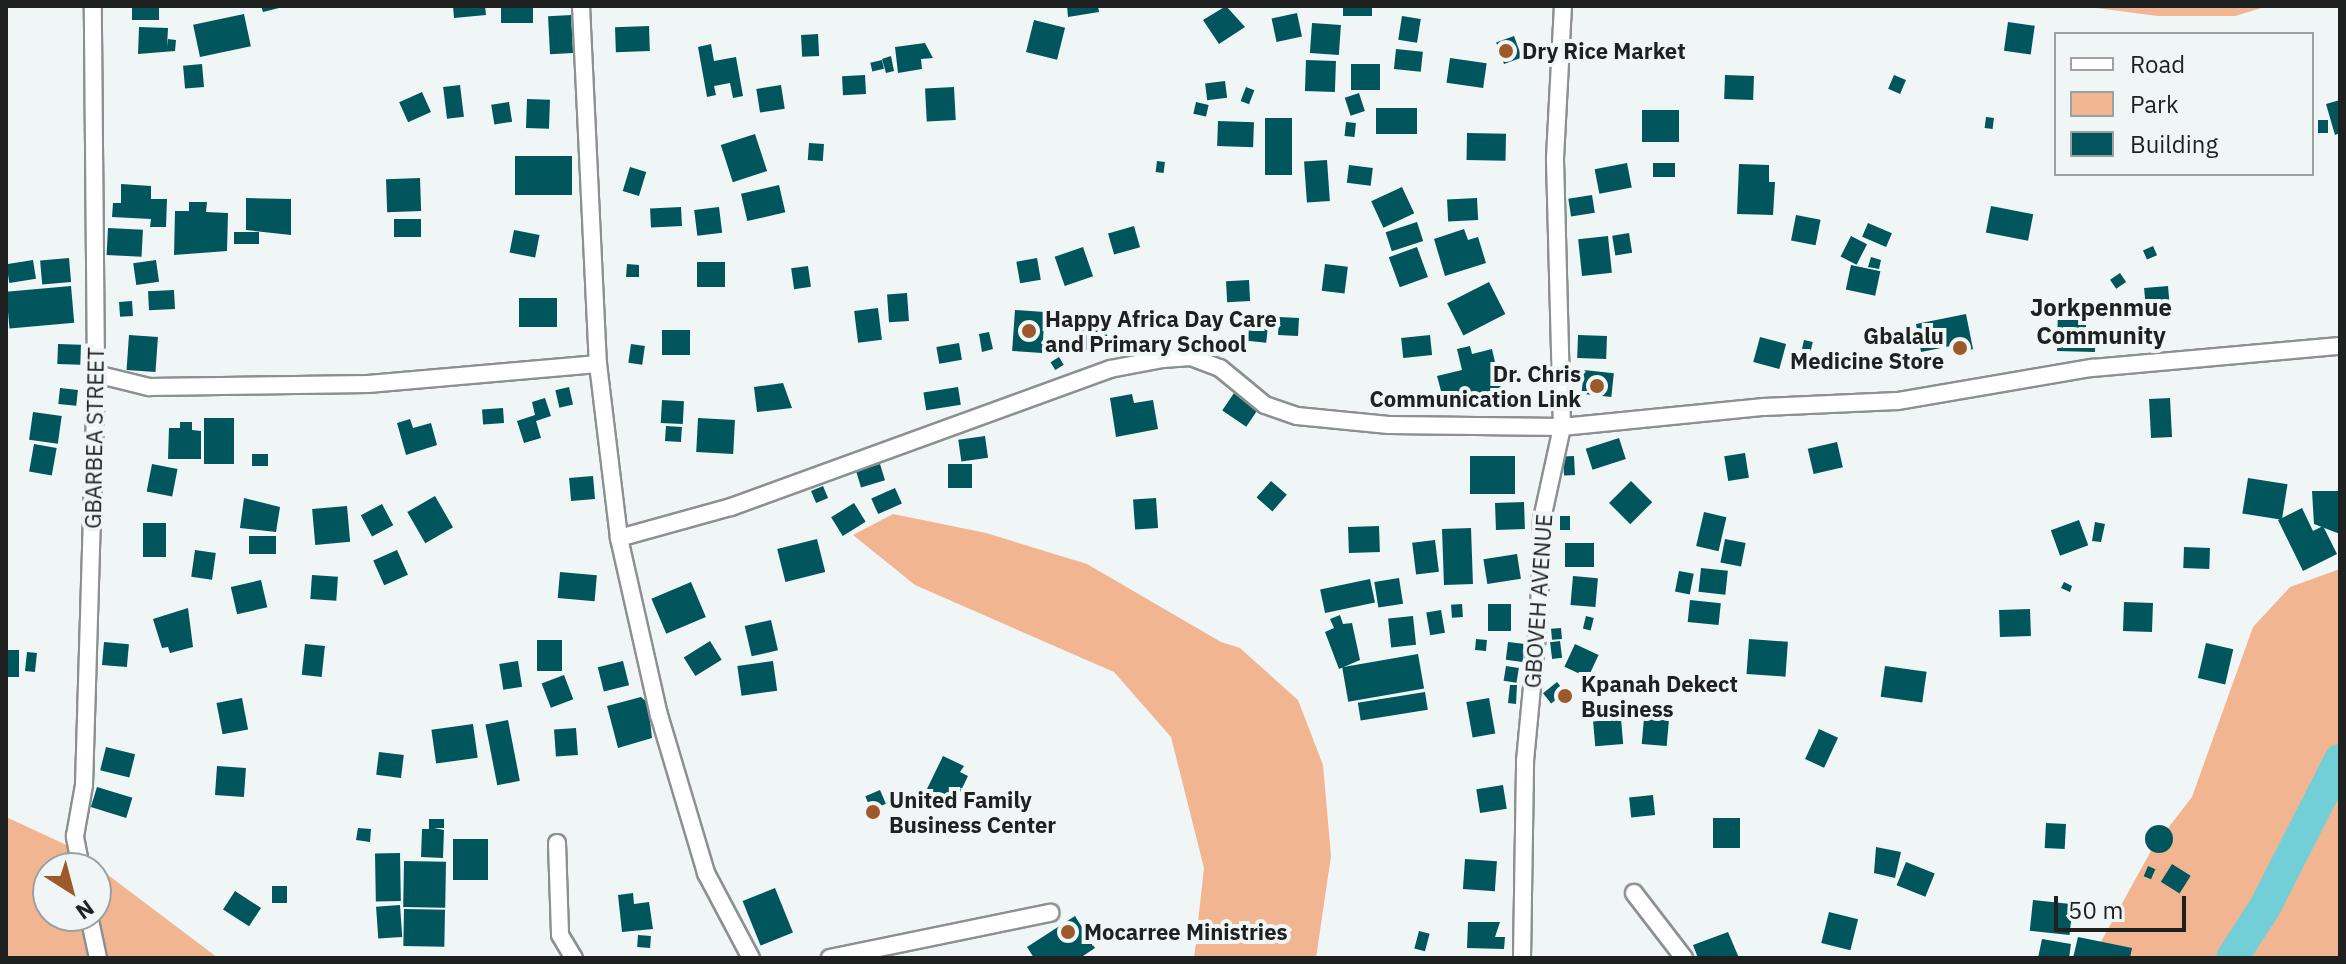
<!DOCTYPE html>
<html>
<head>
<meta charset="utf-8">
<style>
	body { margin:0 }
	#map { position:relative; width:2346px; height:964px; overflow:hidden; background:#f0f5f6; font-family:"IBM Plex Sans",sans-serif }
	div>[style] { position:absolute }
	.green>* { inset:0; background:#f2b591 }
	.river>* { height:32px; margin:-16px; padding:0 16px; transform-origin:16px; border-radius:16px; background:#72cfd7 }
	.building>* { inset:0; background:#00565c; transform-origin:0 0 }
	.round { border-radius:50% }
	.roads { filter:drop-shadow(2px 0 #8c9091) drop-shadow(-2px 0 #8c9091) drop-shadow(0 2px #8c9091) drop-shadow(0 -2px #8c9091) }
	.street>* { height:16px; margin:-8px; padding:0 8px; transform-origin:8px; border-radius:8px; background:#fff }
	.dots>* { width:22px; height:22px; translate:-50% -50%; box-sizing:border-box; border:4px solid #f0f5f6; border-radius:50% }
	span { translate:-50% -50%; white-space:nowrap; text-align:center; line-height:1.15; -webkit-text-stroke:8px #f0f5f6; paint-order:stroke }
	.poi-label { font-size:22px; color:#1f2121; font-weight:700 }
	.left { translate:0 -50%; text-align:left }
	.right { translate:-100% -50%; text-align:right }
	.street-label { font-size:22px; color:#1f2121 }
	.neighbourhood-label { font-size:24px; color:#1f2121; font-weight:700 }
	.frame { position:absolute; inset:0; border:8px solid #1f2121; pointer-events:none }
	.legend { position:absolute; left:2054px; top:32px; width:260px; height:144px; box-sizing:border-box; background:#f0f5f6; border:2px solid #9ca0a1; margin:0; padding:10px 14px; list-style:none; font-size:24px; color:#1f2121 }
	.legend li { display:flex; align-items:center; gap:16px; height:40px }
	.legend b { width:40px; border:2px solid #9ca0a1 }
	.north { position:absolute; left:32px; top:852px; width:80px; height:80px; box-sizing:border-box; background:#f0f5f6; border:2px solid #9ca0a1; border-radius:50%; rotate:144deg; font-size:22px; font-weight:700; line-height:32px; text-align:center; color:#1f2121 }
	.north::after { content:''; display:block; margin:auto; width:28px; height:36px; background:#9e592b; clip-path:polygon(50% 0,100% 100%,50% 72%,0 100%) }
	.scale { position:absolute; left:2054px; top:896px; width:132px; height:36px; box-sizing:border-box; border:4px solid #1f2121; border-top:0; padding-left:10px; font-size:24px; line-height:28px; white-space:nowrap; color:#1f2121; -webkit-text-stroke:6px #f0f5f6; paint-order:stroke }
</style>
</head>
<body>
<div id="map">
	<div class="green">
		<div style="clip-path:polygon(2081px 6px,2268px 6px,2235px 16px,2158px 16px)"></div>
		<div style="clip-path:polygon(893px 514px,986px 533px,1087px 564px,1221px 642px,1240px 648px,1298px 700px,1323px 765px,1331px 856px,1316px 958px,1194px 958px,1204px 868px,1171px 737px,1114px 672px,915px 585px,853px 535px)"></div>
		<div style="clip-path:polygon(2340px 569px,2340px 958px,2092px 958px,2152px 849px,2192px 797px,2253px 627px,2290px 587px)"></div>
		<div style="clip-path:polygon(evenodd,6px 817px,71px 847px,218px 958px,6px 958px,6px 817px,48px 868px,96px 868px,96px 916px,48px 916px,48px 868px)"></div>
	</div>
	<div class="river">
		<div style="left:2232px;top:958px;width:61px;rotate:-57.1deg"></div>
		<div style="left:2265px;top:907px;width:165px;rotate:-63deg"></div>
	</div>
	<div class="building">
		<div style="left:132px;top:6px;width:27px;height:14px"></div>
		<div style="clip-path:polygon(261px 6px,283px 6px,283px 7px,263px 12px)"></div>
		<div style="clip-path:polygon(453px 6px,485px 6px,486px 15px,454px 18px)"></div>
		<div style="left:501px;top:6px;width:32px;height:17px"></div>
		<div style="clip-path:polygon(1067px 6px,1098px 6px,1099px 12px,1068px 17px)"></div>
		<div style="clip-path:polygon(1226px 6px,1245px 27px,1219px 44px,1203px 20px)"></div>
		<div style="left:1343px;top:6px;width:29px;height:10px"></div>
		<div style="left:1297px;top:13px;width:24px;height:26px;rotate:78deg"></div>
		<div style="left:244px;top:14px;width:33px;height:52px;rotate:78deg"></div>
		<div style="left:571px;top:15px;width:38px;height:23px;rotate:87deg"></div>
		<div style="left:1402px;top:16px;width:19px;height:24px;rotate:9deg"></div>
		<div style="left:1034px;top:20px;width:32px;height:33px;rotate:14deg"></div>
		<div style="left:2008px;top:22px;width:27px;height:29px;rotate:8deg"></div>
		<div style="left:1312px;top:23px;width:29px;height:30px;rotate:4deg"></div>
		<div style="left:649px;top:26px;width:25px;height:34px;rotate:88deg"></div>
		<div style="clip-path:polygon(139px 27px,168px 28px,167px 47px,168px 39px,176px 40px,175px 51px,138px 54px)"></div>
		<div style="left:818px;top:34px;width:22px;height:17px;rotate:87deg"></div>
		<div style="left:1514px;top:36px;width:23px;height:19px;rotate:70deg"></div>
		<div style="clip-path:polygon(925px 43px,933px 58px,921px 59px,922px 69px,898px 73px,895px 47px)"></div>
		<div style="clip-path:polygon(711px 44px,714px 61px,736px 57px,743px 96px,733px 98px,730px 83px,714px 86px,716px 95px,707px 97px,698px 47px)"></div>
		<div style="left:1396px;top:49px;width:27px;height:20px;rotate:6deg"></div>
		<div style="clip-path:polygon(891px 56px,894px 71px,886px 73px,882px 59px)"></div>
		<div style="left:1450px;top:58px;width:37px;height:25px;rotate:8deg"></div>
		<div style="left:882px;top:60px;width:9px;height:12px;rotate:77deg"></div>
		<div style="left:1306px;top:60px;width:30px;height:31px;rotate:2deg"></div>
		<div style="left:202px;top:64px;width:23px;height:19px;rotate:85deg"></div>
		<div style="left:1351px;top:64px;width:29px;height:26px"></div>
		<div style="left:865px;top:75px;width:19px;height:23px;rotate:87deg"></div>
		<div style="left:1725px;top:75px;width:29px;height:24px;rotate:2deg"></div>
		<div style="left:1894px;top:75px;width:13px;height:15px;rotate:23deg"></div>
		<div style="left:1225px;top:81px;width:17px;height:20px;rotate:83deg"></div>
		<div style="left:460px;top:85px;width:32px;height:17px;rotate:83deg"></div>
		<div style="left:781px;top:85px;width:24px;height:25px;rotate:81deg"></div>
		<div style="left:954px;top:87px;width:33px;height:29px;rotate:87deg"></div>
		<div style="left:1246px;top:87px;width:9px;height:15px;rotate:21deg"></div>
		<div style="left:422px;top:92px;width:22px;height:25px;rotate:66deg"></div>
		<div style="left:1359px;top:93px;width:19px;height:15px;rotate:72deg"></div>
		<div style="left:527px;top:99px;width:23px;height:29px;rotate:2deg"></div>
		<div style="clip-path:polygon(2340px 100px,2340px 133px,2335px 135px,2326px 104px)"></div>
		<div style="left:509px;top:102px;width:20px;height:18px;rotate:81deg"></div>
		<div style="left:1196px;top:102px;width:13px;height:12px;rotate:13deg"></div>
		<div style="left:1376px;top:108px;width:41px;height:26px"></div>
		<div style="left:1679px;top:110px;width:32px;height:37px;rotate:90deg"></div>
		<div style="left:1986px;top:117px;width:8px;height:11px;rotate:7deg"></div>
		<div style="left:1265px;top:118px;width:27px;height:57px"></div>
		<div style="left:2318px;top:120px;width:10px;height:13px"></div>
		<div style="left:1218px;top:121px;width:36px;height:25px;rotate:2deg"></div>
		<div style="left:1346px;top:122px;width:10px;height:14px;rotate:6deg"></div>
		<div style="left:1467px;top:133px;width:39px;height:27px;rotate:1deg"></div>
		<div style="left:755px;top:134px;width:39px;height:36px;rotate:72deg"></div>
		<div style="left:809px;top:143px;width:15px;height:17px;rotate:4deg"></div>
		<div style="left:515px;top:156px;width:57px;height:39px"></div>
		<div style="left:1327px;top:160px;width:41px;height:23px;rotate:86deg"></div>
		<div style="left:1157px;top:161px;width:8px;height:11px;rotate:7deg"></div>
		<div style="left:1627px;top:163px;width:25px;height:33px;rotate:79deg"></div>
		<div style="left:1653px;top:163px;width:22px;height:14px"></div>
		<div style="clip-path:polygon(1739px 164px,1769px 165px,1769px 182px,1775px 182px,1773px 215px,1737px 214px)"></div>
		<div style="left:1349px;top:165px;width:24px;height:18px;rotate:7deg"></div>
		<div style="left:630px;top:167px;width:17px;height:25px;rotate:17deg"></div>
		<div style="left:420px;top:178px;width:33px;height:34px;rotate:88deg"></div>
		<div style="clip-path:polygon(121px 184px,151px 186px,151px 199px,167px 199px,166px 227px,150px 227px,151px 219px,112px 217px,113px 203px,121px 203px)"></div>
		<div style="left:779px;top:185px;width:28px;height:39px;rotate:77deg"></div>
		<div style="left:1402px;top:187px;width:29px;height:34px;rotate:65deg"></div>
		<div style="left:1592px;top:195px;width:18px;height:24px;rotate:81deg"></div>
		<div style="clip-path:polygon(246px 198px,291px 199px,291px 235px,246px 230px)"></div>
		<div style="left:1477px;top:198px;width:22px;height:30px;rotate:87deg"></div>
		<div style="clip-path:polygon(189px 202px,207px 202px,206px 212px,228px 213px,227px 251px,174px 255px,175px 211px,189px 211px)"></div>
		<div style="left:1991px;top:206px;width:43px;height:27px;rotate:11deg"></div>
		<div style="left:681px;top:207px;width:19px;height:31px;rotate:87deg"></div>
		<div style="left:719px;top:207px;width:26px;height:25px;rotate:83deg"></div>
		<div style="left:1796px;top:215px;width:25px;height:26px;rotate:11deg"></div>
		<div style="left:394px;top:219px;width:27px;height:18px"></div>
		<div style="left:1417px;top:222px;width:20px;height:33px;rotate:72deg"></div>
		<div style="left:1868px;top:223px;width:26px;height:15px;rotate:23deg"></div>
		<div style="left:1134px;top:226px;width:22px;height:27px;rotate:74deg"></div>
		<div style="left:108px;top:228px;width:35px;height:27px;rotate:3deg"></div>
		<div style="clip-path:polygon(1464px 229px,1468px 240px,1478px 237px,1486px 263px,1445px 276px,1434px 239px)"></div>
		<div style="left:514px;top:230px;width:26px;height:23px;rotate:11deg"></div>
		<div style="left:234px;top:232px;width:25px;height:12px"></div>
		<div style="left:1629px;top:233px;width:20px;height:17px;rotate:81deg"></div>
		<div style="left:1608px;top:236px;width:37px;height:30px;rotate:84deg"></div>
		<div style="left:1851px;top:236px;width:18px;height:23px;rotate:27deg"></div>
		<div style="left:2153px;top:246px;width:10px;height:11px;rotate:66deg"></div>
		<div style="left:1083px;top:247px;width:31px;height:30px;rotate:71deg"></div>
		<div style="left:1417px;top:247px;width:32px;height:30px;rotate:70deg"></div>
		<div style="clip-path:polygon(1871px 257px,1881px 260px,1879px 269px,1868px 267px)"></div>
		<div style="left:69px;top:258px;width:24px;height:29px;rotate:85deg"></div>
		<div style="left:1037px;top:258px;width:22px;height:21px;rotate:80deg"></div>
		<div style="left:33px;top:260px;width:19px;height:27px;rotate:81deg"></div>
		<div style="left:156px;top:260px;width:22px;height:23px;rotate:82deg"></div>
		<div style="left:697px;top:262px;width:28px;height:25px"></div>
		<div style="clip-path:polygon(627px 264px,639px 265px,639px 277px,626px 277px)"></div>
		<div style="left:1325px;top:264px;width:23px;height:27px;rotate:7deg"></div>
		<div style="left:1851px;top:265px;width:30px;height:25px;rotate:12deg"></div>
		<div style="left:808px;top:266px;width:21px;height:17px;rotate:82deg"></div>
		<div style="left:2120px;top:273px;width:11px;height:12px;rotate:56deg"></div>
		<div style="left:1249px;top:280px;width:21px;height:23px;rotate:87deg"></div>
		<div style="left:1489px;top:282px;width:36px;height:47px;rotate:63deg"></div>
		<div style="left:71px;top:286px;width:37px;height:65px;rotate:85deg"></div>
		<div style="left:2168px;top:286px;width:22px;height:24px;rotate:85deg"></div>
		<div style="left:174px;top:290px;width:19px;height:26px;rotate:87deg"></div>
		<div style="left:907px;top:293px;width:28px;height:20px;rotate:86deg"></div>
		<div style="left:519px;top:298px;width:38px;height:29px"></div>
		<div style="left:132px;top:301px;width:15px;height:13px;rotate:86deg"></div>
		<div style="clip-path:polygon(2058px 304px,2086px 305px,2086px 330px,2096px 330px,2095px 352px,2057px 351px)"></div>
		<div style="left:878px;top:308px;width:32px;height:24px;rotate:83deg"></div>
		<div style="left:1015px;top:310px;width:30px;height:41px;rotate:4deg"></div>
		<div style="clip-path:polygon(1966px 314px,1973px 349px,1952px 354px,1951px 346px,1921px 352px,1916px 324px)"></div>
		<div style="left:1250px;top:315px;width:19px;height:26px;rotate:6deg"></div>
		<div style="left:1103px;top:316px;width:30px;height:27px;rotate:78deg"></div>
		<div style="left:1279px;top:317px;width:20px;height:18px;rotate:3deg"></div>
		<div style="left:662px;top:330px;width:28px;height:25px"></div>
		<div style="clip-path:polygon(989px 332px,993px 349px,982px 352px,979px 334px)"></div>
		<div style="left:129px;top:335px;width:29px;height:35px;rotate:4deg"></div>
		<div style="left:1430px;top:335px;width:20px;height:29px;rotate:84deg"></div>
		<div style="left:1578px;top:335px;width:29px;height:23px;rotate:2deg"></div>
		<div style="left:1760px;top:337px;width:27px;height:26px;rotate:15deg"></div>
		<div style="left:1804px;top:340px;width:9px;height:9px;rotate:13deg"></div>
		<div style="left:959px;top:343px;width:17px;height:23px;rotate:80deg"></div>
		<div style="left:58px;top:344px;width:23px;height:20px;rotate:2deg"></div>
		<div style="left:631px;top:344px;width:14px;height:19px;rotate:8deg"></div>
		<div style="clip-path:polygon(1470px 346px,1472px 354px,1492px 349px,1502px 393px,1445px 406px,1437px 376px,1462px 370px,1457px 349px)"></div>
		<div style="left:1059px;top:357px;width:9px;height:10px;rotate:58deg"></div>
		<div style="left:1584px;top:370px;width:30px;height:24px;rotate:6deg"></div>
		<div style="clip-path:polygon(783px 383px,792px 408px,757px 412px,754px 387px)"></div>
		<div style="left:569px;top:387px;width:18px;height:14px;rotate:77deg"></div>
		<div style="left:958px;top:387px;width:18px;height:35px;rotate:81deg"></div>
		<div style="left:60px;top:388px;width:18px;height:16px;rotate:6deg"></div>
		<div style="left:1234px;top:393px;width:29px;height:21px;rotate:34deg"></div>
		<div style="clip-path:polygon(1132px 394px,1134px 403px,1153px 400px,1158px 429px,1116px 437px,1110px 398px)"></div>
		<div style="clip-path:polygon(545px 398px,551px 416px,536px 421px,541px 438px,524px 443px,517px 421px,535px 415px,532px 402px)"></div>
		<div style="left:2170px;top:398px;width:39px;height:21px;rotate:87deg"></div>
		<div style="left:662px;top:400px;width:22px;height:23px;rotate:3deg"></div>
		<div style="left:503px;top:408px;width:15px;height:21px;rotate:86deg"></div>
		<div style="left:33px;top:412px;width:29px;height:28px;rotate:8deg"></div>
		<div style="left:204px;top:418px;width:30px;height:46px"></div>
		<div style="left:698px;top:418px;width:37px;height:34px;rotate:3deg"></div>
		<div style="clip-path:polygon(410px 419px,413px 428px,431px 423px,437px 445px,406px 455px,397px 423px)"></div>
		<div style="clip-path:polygon(180px 422px,192px 422px,192px 430px,201px 431px,201px 459px,168px 459px,169px 428px,180px 428px)"></div>
		<div style="left:666px;top:426px;width:16px;height:15px;rotate:4deg"></div>
		<div style="left:985px;top:436px;width:22px;height:27px;rotate:82deg"></div>
		<div style="left:1619px;top:438px;width:22px;height:35px;rotate:72deg"></div>
		<div style="left:1837px;top:442px;width:26px;height:30px;rotate:77deg"></div>
		<div style="left:34px;top:444px;width:23px;height:28px;rotate:10deg"></div>
		<div style="left:1745px;top:453px;width:25px;height:21px;rotate:81deg"></div>
		<div style="left:252px;top:454px;width:16px;height:12px"></div>
		<div style="left:1470px;top:456px;width:45px;height:38px"></div>
		<div style="left:1574px;top:456px;width:19px;height:11px;rotate:87deg"></div>
		<div style="left:152px;top:464px;width:26px;height:28px;rotate:11deg"></div>
		<div style="left:880px;top:464px;width:17px;height:25px;rotate:73deg"></div>
		<div style="left:948px;top:464px;width:24px;height:24px"></div>
		<div style="left:593px;top:476px;width:23px;height:24px;rotate:85deg"></div>
		<div style="left:2248px;top:478px;width:40px;height:36px;rotate:9deg"></div>
		<div style="left:1271px;top:481px;width:21px;height:22px;rotate:41deg"></div>
		<div style="left:1631px;top:481px;width:30px;height:31px;rotate:45deg"></div>
		<div style="left:823px;top:486px;width:13px;height:13px;rotate:67deg"></div>
		<div style="left:895px;top:488px;width:17px;height:26px;rotate:66deg"></div>
		<div style="clip-path:polygon(2312px 491px,2340px 491px,2340px 534px,2314px 524px)"></div>
		<div style="left:435px;top:496px;width:36px;height:32px;rotate:60deg"></div>
		<div style="clip-path:polygon(244px 498px,280px 507px,276px 532px,240px 528px)"></div>
		<div style="left:1156px;top:498px;width:30px;height:23px;rotate:86deg"></div>
		<div style="left:1524px;top:502px;width:27px;height:29px;rotate:88deg"></div>
		<div style="left:854px;top:503px;width:22px;height:27px;rotate:58deg"></div>
		<div style="left:382px;top:504px;width:24px;height:24px;rotate:62deg"></div>
		<div style="left:347px;top:506px;width:36px;height:35px;rotate:85deg"></div>
		<div style="clip-path:polygon(2302px 508px,2313px 531px,2323px 526px,2337px 554px,2303px 571px,2278px 520px)"></div>
		<div style="left:1704px;top:512px;width:23px;height:35px;rotate:13deg"></div>
		<div style="left:1560px;top:516px;width:10px;height:14px"></div>
		<div style="left:2079px;top:520px;width:27px;height:30px;rotate:70deg"></div>
		<div style="clip-path:polygon(2095px 522px,2105px 524px,2101px 542px,2092px 541px)"></div>
		<div style="left:143px;top:523px;width:23px;height:34px"></div>
		<div style="left:1379px;top:526px;width:26px;height:31px;rotate:88deg"></div>
		<div style="left:1471px;top:528px;width:56px;height:29px;rotate:88deg"></div>
		<div style="left:249px;top:536px;width:27px;height:18px"></div>
		<div style="left:817px;top:539px;width:34px;height:41px;rotate:76deg"></div>
		<div style="left:1725px;top:539px;width:21px;height:24px;rotate:11deg"></div>
		<div style="left:1435px;top:540px;width:32px;height:23px;rotate:83deg"></div>
		<div style="left:1594px;top:543px;width:24px;height:29px;rotate:90deg"></div>
		<div style="left:2184px;top:547px;width:26px;height:21px;rotate:2deg"></div>
		<div style="left:195px;top:550px;width:21px;height:27px;rotate:8deg"></div>
		<div style="left:397px;top:550px;width:27px;height:26px;rotate:66deg"></div>
		<div style="left:1517px;top:554px;width:25px;height:34px;rotate:81deg"></div>
		<div style="left:1701px;top:568px;width:27px;height:24px;rotate:6deg"></div>
		<div style="left:1679px;top:571px;width:15px;height:21px;rotate:11deg"></div>
		<div style="left:560px;top:572px;width:37px;height:26px;rotate:5deg"></div>
		<div style="left:312px;top:575px;width:26px;height:24px;rotate:4deg"></div>
		<div style="left:1573px;top:576px;width:25px;height:29px;rotate:5deg"></div>
		<div style="left:1399px;top:578px;width:26px;height:25px;rotate:81deg"></div>
		<div style="left:1370px;top:579px;width:24px;height:51px;rotate:78deg"></div>
		<div style="left:261px;top:580px;width:28px;height:31px;rotate:77deg"></div>
		<div style="left:691px;top:582px;width:38px;height:43px;rotate:67deg"></div>
		<div style="clip-path:polygon(2064px 582px,2072px 586px,2070px 592px,2061px 588px)"></div>
		<div style="left:1690px;top:600px;width:31px;height:22px;rotate:6deg"></div>
		<div style="left:2124px;top:602px;width:29px;height:29px;rotate:2deg"></div>
		<div style="left:1462px;top:604px;width:13px;height:11px;rotate:86deg"></div>
		<div style="left:1488px;top:604px;width:23px;height:27px"></div>
		<div style="clip-path:polygon(188px 608px,193px 647px,170px 653px,168px 647px,162px 648px,153px 619px)"></div>
		<div style="left:2030px;top:609px;width:27px;height:31px;rotate:88deg"></div>
		<div style="left:1441px;top:610px;width:23px;height:15px;rotate:80deg"></div>
		<div style="clip-path:polygon(1340px 615px,1343px 624px,1352px 623px,1360px 660px,1339px 669px,1325px 632px,1334px 628px,1330px 619px)"></div>
		<div style="left:1413px;top:616px;width:29px;height:25px;rotate:84deg"></div>
		<div style="left:1586px;top:616px;width:8px;height:13px;rotate:14deg"></div>
		<div style="left:771px;top:620px;width:31px;height:27px;rotate:77deg"></div>
		<div style="left:1561px;top:628px;width:11px;height:10px;rotate:85deg"></div>
		<div style="left:1476px;top:639px;width:11px;height:11px;rotate:5deg"></div>
		<div style="left:1749px;top:639px;width:39px;height:35px;rotate:4deg"></div>
		<div style="left:537px;top:640px;width:25px;height:31px"></div>
		<div style="left:710px;top:641px;width:22px;height:31px;rotate:58deg"></div>
		<div style="left:1560px;top:641px;width:17px;height:10px;rotate:83deg"></div>
		<div style="left:104px;top:642px;width:25px;height:23px;rotate:5deg"></div>
		<div style="left:1508px;top:642px;width:17px;height:18px;rotate:7deg"></div>
		<div style="left:2206px;top:643px;width:28px;height:36px;rotate:13deg"></div>
		<div style="left:305px;top:644px;width:20px;height:31px;rotate:6deg"></div>
		<div style="left:1575px;top:644px;width:26px;height:25px;rotate:25deg"></div>
		<div style="left:6px;top:650px;width:13px;height:27px"></div>
		<div style="left:27px;top:652px;width:10px;height:19px;rotate:6deg"></div>
		<div style="left:1418px;top:654px;width:35px;height:77px;rotate:80deg"></div>
		<div style="left:518px;top:661px;width:26px;height:19px;rotate:81deg"></div>
		<div style="left:623px;top:661px;width:25px;height:26px;rotate:76deg"></div>
		<div style="left:773px;top:661px;width:30px;height:36px;rotate:82deg"></div>
		<div style="left:1506px;top:666px;width:13px;height:15px;rotate:9deg"></div>
		<div style="left:1885px;top:666px;width:42px;height:31px;rotate:8deg"></div>
		<div style="left:564px;top:675px;width:26px;height:24px;rotate:69deg"></div>
		<div style="left:1557px;top:682px;width:13px;height:18px;rotate:51deg"></div>
		<div style="clip-path:polygon(1510px 685px,1517px 685px,1516px 704px,1508px 703px)"></div>
		<div style="left:1425px;top:692px;width:18px;height:68px;rotate:81deg"></div>
		<div style="clip-path:polygon(641px 697px,648px 703px,652px 738px,618px 748px,607px 706px)"></div>
		<div style="left:242px;top:698px;width:32px;height:26px;rotate:79deg"></div>
		<div style="left:1489px;top:698px;width:36px;height:23px;rotate:80deg"></div>
		<div style="left:1644px;top:718px;width:25px;height:26px;rotate:5deg"></div>
		<div style="left:1621px;top:719px;width:25px;height:28px;rotate:85deg"></div>
		<div style="left:508px;top:720px;width:62px;height:23px;rotate:79deg"></div>
		<div style="left:473px;top:724px;width:34px;height:42px;rotate:82deg"></div>
		<div style="left:576px;top:728px;width:27px;height:22px;rotate:86deg"></div>
		<div style="left:1819px;top:729px;width:21px;height:33px;rotate:25deg"></div>
		<div style="left:106px;top:747px;width:30px;height:24px;rotate:14deg"></div>
		<div style="left:379px;top:752px;width:25px;height:23px;rotate:7deg"></div>
		<div style="clip-path:polygon(943px 756px,964px 766px,960px 772px,968px 776px,954px 805px,926px 791px)"></div>
		<div style="left:217px;top:766px;width:29px;height:29px;rotate:4deg"></div>
		<div style="left:1503px;top:785px;width:24px;height:27px;rotate:81deg"></div>
		<div style="left:97px;top:787px;width:37px;height:21px;rotate:17deg"></div>
		<div style="left:880px;top:790px;width:15px;height:16px;rotate:67deg"></div>
		<div style="left:1653px;top:795px;width:20px;height:24px;rotate:84deg"></div>
		<div style="left:1713px;top:818px;width:27px;height:30px"></div>
		<div style="clip-path:polygon(429px 819px,444px 819px,444px 828px,434px 828px,444px 830px,443px 858px,421px 857px,422px 829px,429px 829px)"></div>
		<div style="left:2046px;top:823px;width:20px;height:25px;rotate:3deg"></div>
		<div class="round" style="left:2145px;top:825px;width:28px;height:28px"></div>
		<div style="clip-path:polygon(358px 828px,371px 829px,370px 842px,356px 840px)"></div>
		<div style="left:453px;top:839px;width:35px;height:41px"></div>
		<div style="clip-path:polygon(1876px 847px,1901px 852px,1895px 878px,1874px 873px)"></div>
		<div style="left:400px;top:853px;width:48px;height:25px;rotate:89deg"></div>
		<div style="left:1465px;top:859px;width:32px;height:30px;rotate:4deg"></div>
		<div style="left:404px;top:861px;width:42px;height:46px;rotate:1deg"></div>
		<div style="left:1906px;top:862px;width:31px;height:25px;rotate:22deg"></div>
		<div style="left:2172px;top:864px;width:22px;height:21px;rotate:32deg"></div>
		<div style="left:2148px;top:866px;width:8px;height:11px;rotate:23deg"></div>
		<div style="left:272px;top:886px;width:15px;height:17px"></div>
		<div style="left:775px;top:888px;width:48px;height:35px;rotate:68deg"></div>
		<div style="left:235px;top:891px;width:31px;height:22px;rotate:33deg"></div>
		<div style="clip-path:polygon(633px 893px,634px 904px,649px 902px,653px 929px,622px 932px,618px 895px)"></div>
		<div style="left:2033px;top:900px;width:40px;height:31px;rotate:6deg"></div>
		<div style="left:400px;top:905px;width:32px;height:24px;rotate:86deg"></div>
		<div style="left:404px;top:909px;width:41px;height:37px;rotate:1deg"></div>
		<div style="left:1829px;top:912px;width:30px;height:32px;rotate:14deg"></div>
		<div style="clip-path:polygon(1075px 916px,1095px 948px,1080px 958px,1034px 958px,1027px 947px)"></div>
		<div style="clip-path:polygon(1468px 922px,1500px 922px,1495px 937px,1505px 937px,1504px 949px,1467px 948px)"></div>
		<div style="left:1419px;top:931px;width:11px;height:18px;rotate:15deg"></div>
		<div style="clip-path:polygon(1728px 932px,1739px 958px,1698px 958px,1693px 945px)"></div>
		<div style="left:638px;top:935px;width:13px;height:12px;rotate:4deg"></div>
		<div style="clip-path:polygon(2078px 937px,2132px 948px,2130px 958px,2073px 958px)"></div>
		<div style="clip-path:polygon(2042px 939px,2071px 944px,2069px 958px,2038px 958px)"></div>
	</div>
	<div class="roads">
		<div class="street">
			<div style="left:581px;top:6px;width:358px;rotate:87.3deg"></div>
			<div style="left:598px;top:364px;width:175px;rotate:83.1deg"></div>
			<div style="left:619px;top:538px;width:181px;rotate:77.3deg"></div>
			<div style="left:659px;top:715px;width:165px;rotate:73.4deg"></div>
			<div style="left:706px;top:873px;width:96px;rotate:62.1deg"></div>
			<div style="left:96px;top:374px;width:55px;rotate:13.8deg"></div>
			<div style="left:149px;top:387px;width:219px;rotate:-0.8deg"></div>
			<div style="left:368px;top:384px;width:231px;rotate:-5deg"></div>
			<div style="left:619px;top:538px;width:116px;rotate:-15.5deg"></div>
			<div style="left:731px;top:507px;width:403px;rotate:-20deg"></div>
			<div style="left:1110px;top:369px;width:54px;rotate:-10.7deg"></div>
			<div style="left:1163px;top:359px;width:28px;rotate:-4deg"></div>
			<div style="left:1191px;top:357px;width:31px;rotate:21deg"></div>
			<div style="left:1220px;top:368px;width:58px;rotate:39.4deg"></div>
			<div style="left:1265px;top:405px;width:34px;rotate:19deg"></div>
			<div style="left:1297px;top:416px;width:92px;rotate:5.6deg"></div>
			<div style="left:1389px;top:425px;width:173px;rotate:0.7deg"></div>
			<div style="left:1562px;top:427px;width:203px;rotate:-5.7deg"></div>
			<div style="left:1764px;top:407px;width:134px;rotate:-2.6deg"></div>
			<div style="left:1898px;top:401px;width:197px;rotate:-9.7deg"></div>
			<div style="left:2092px;top:368px;width:249px;rotate:-5.1deg"></div>
			<div style="left:557px;top:843px;width:92px;rotate:88.1deg"></div>
			<div style="left:560px;top:935px;width:27px;rotate:59deg"></div>
			<div style="left:81px;top:868px;width:33px;rotate:-101deg"></div>
			<div style="left:75px;top:836px;width:52px;rotate:-80deg"></div>
			<div style="left:84px;top:785px;width:411px;rotate:-88.3deg"></div>
			<div style="left:96px;top:374px;width:368px;rotate:-90.5deg"></div>
			<div style="left:1634px;top:893px;width:82px;rotate:52.4deg"></div>
			<div style="left:89px;top:916px;width:43px;rotate:77.9deg"></div>
			<div style="left:830px;top:958px;width:225px;rotate:-11.6deg"></div>
			<div style="left:1522px;top:958px;width:197px;rotate:-89.1deg"></div>
			<div style="left:1525px;top:761px;width:148px;rotate:-84.6deg"></div>
			<div style="left:1539px;top:614px;width:95px;rotate:-88.2deg"></div>
			<div style="left:1542px;top:519px;width:94px;rotate:-77.7deg"></div>
			<div style="left:1562px;top:427px;width:269px;rotate:-91.5deg"></div>
			<div style="left:1555px;top:158px;width:152px;rotate:-87deg"></div>
		</div>
	</div>
	<div class="dots">
		<div style="left:1506px;top:51px;background:#9e592b"></div>
		<div style="left:1029px;top:331px;background:#9e592b"></div>
		<div style="left:1960px;top:348px;background:#9e592b"></div>
		<div style="left:1597px;top:386px;background:#9e592b"></div>
		<div style="left:1565px;top:696px;background:#9e592b"></div>
		<div style="left:873px;top:812px;background:#9e592b"></div>
		<div style="left:1068px;top:932px;background:#9e592b"></div>
	</div>
	<div class="poi-label">
		<span class="left" style="left:1522px;top:51px">Dry Rice Market</span>
		<span class="left" style="left:1045px;top:331px">Happy Africa Day Care<br>and Primary School</span>
		<span class="right" style="left:1944px;top:348px">Gbalalu<br>Medicine Store</span>
		<span class="right" style="left:1581px;top:386px">Dr. Chris<br>Communication Link</span>
		<span class="left" style="left:1581px;top:696px">Kpanah Dekect<br>Business</span>
		<span class="left" style="left:889px;top:812px">United Family<br>Business Center</span>
		<span class="left" style="left:1084px;top:932px">Mocarree Ministries</span>
	</div>
	<div class="street-label">
		<span style="left:94px;top:438px;rotate:-89deg">GBARBEA STREET</span>
		<span style="left:1538px;top:601px;rotate:-86deg">GBOVEH AVENUE</span>
	</div>
	<div class="neighbourhood-label">
		<span style="left:2101px;top:322px">Jorkpenmue<br>Community</span>
	</div>
	<div class="frame"></div>
	<ul class="legend">
	<li><b style="height:10px;background:#fff"></b>Road</li>
	<li><b style="height:22px;background:#f2b591"></b>Park</li>
	<li><b style="height:22px;background:#00565c"></b>Building</li>
	</ul>
	<div class="north">N</div>
	<div class="scale">50 m</div>
</div>
</body>
</html>
